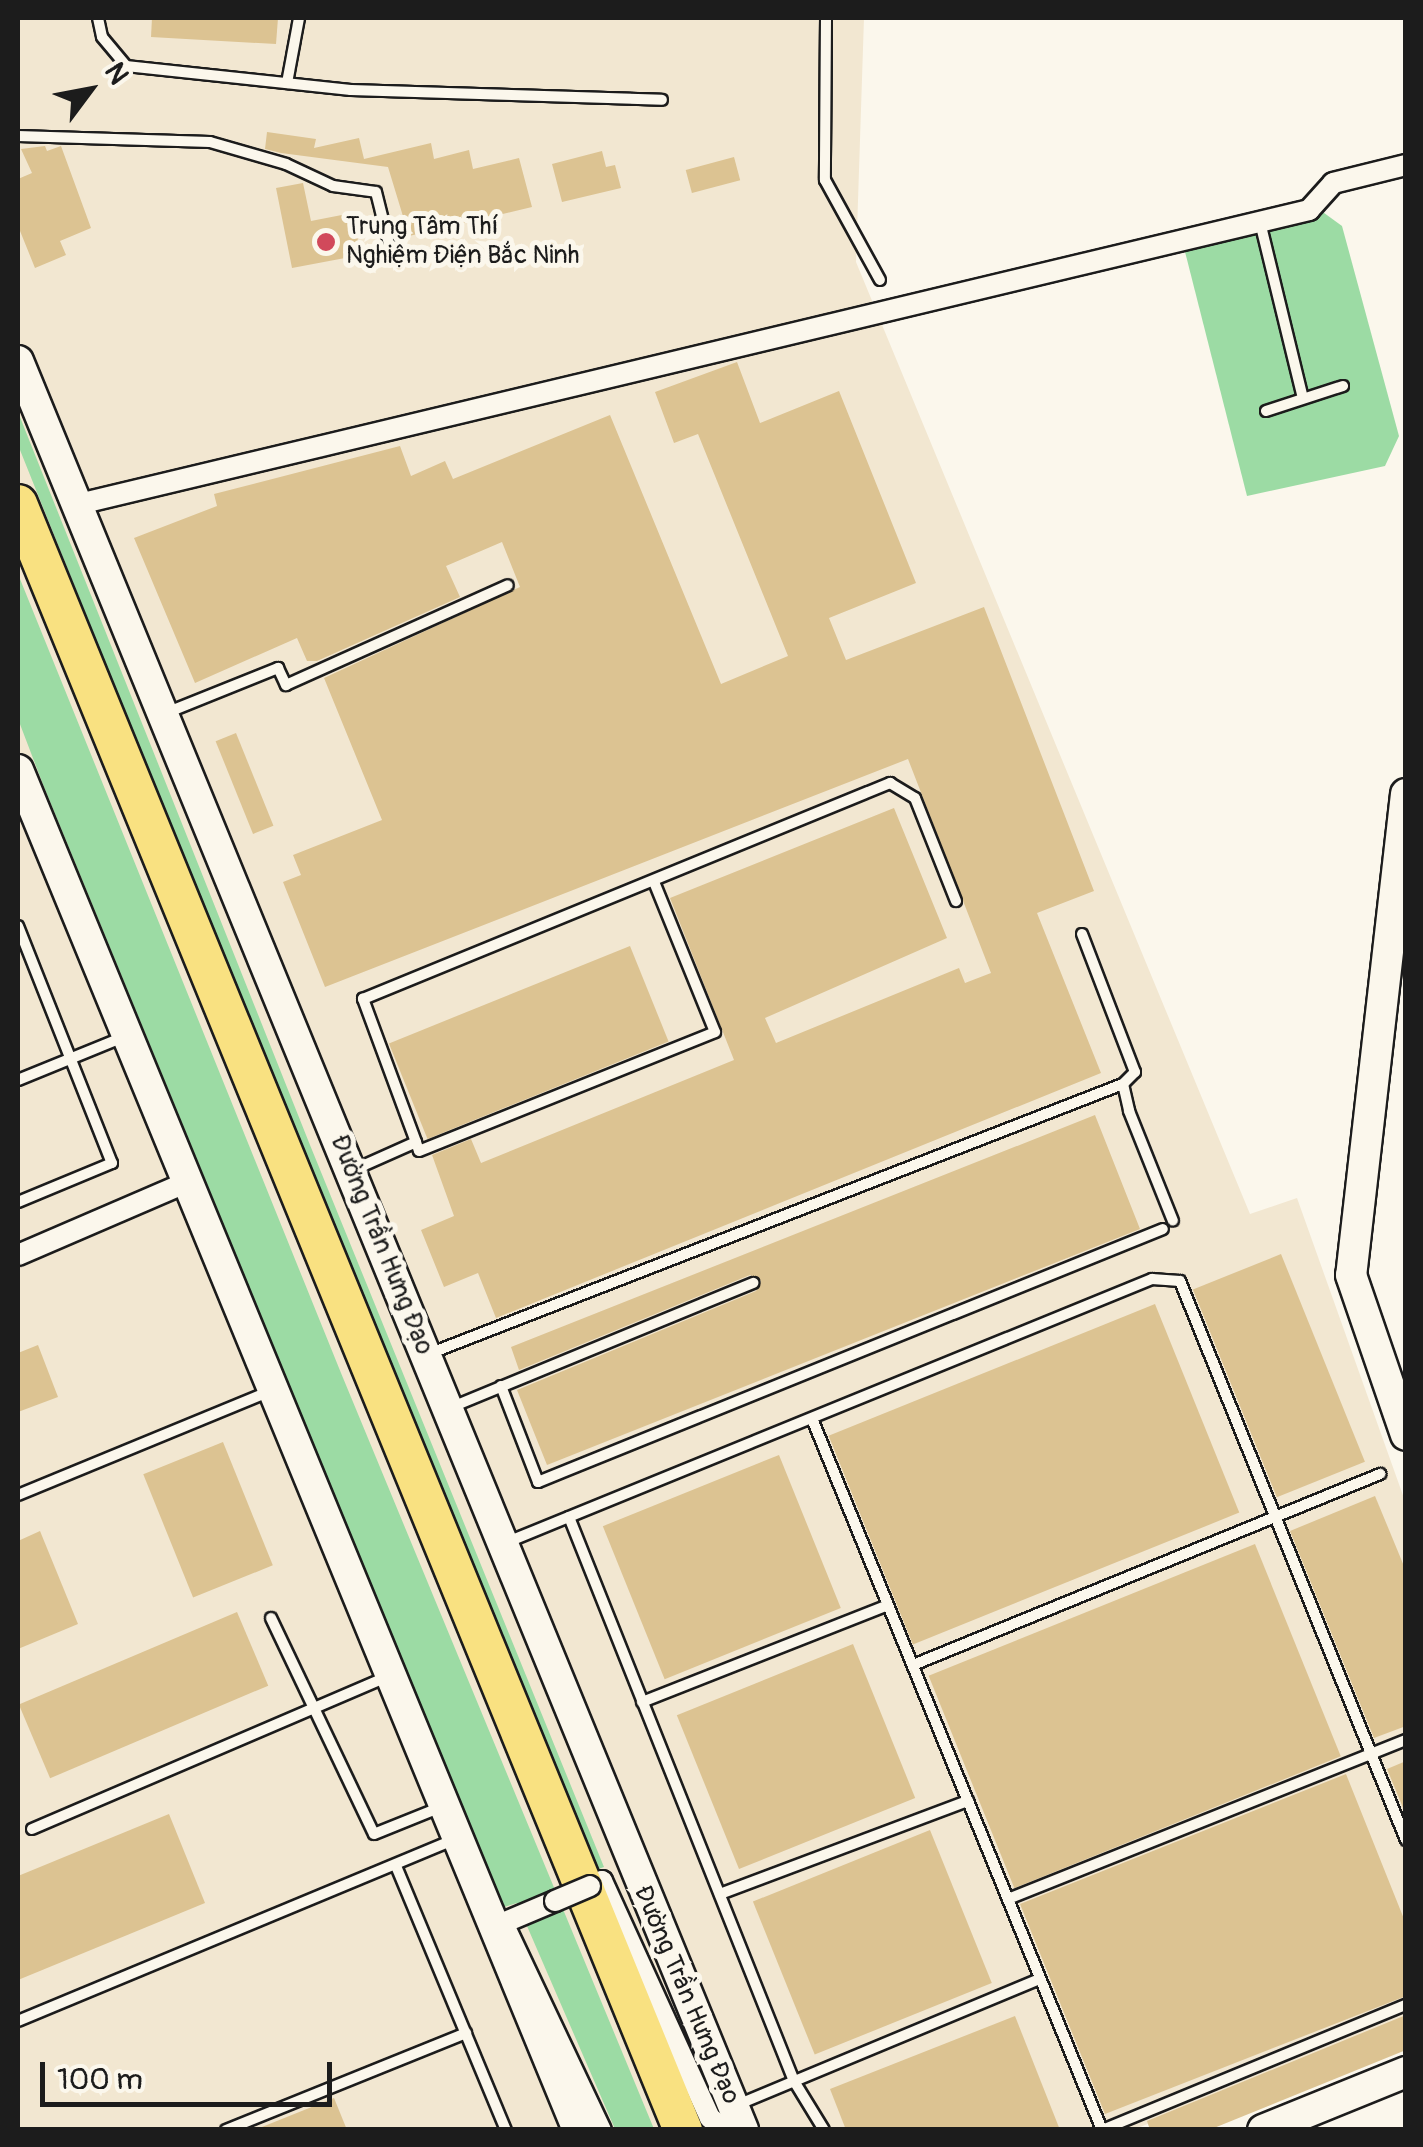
<!DOCTYPE html>
<html>
<head>
<meta charset="utf-8">
<style>
	body { margin:0 }
	#map { position:relative; width:1423px; height:2147px; overflow:hidden; background:#fbf7ec; font-family:Pangolin,sans-serif }
	div>[style] { position:absolute }
	.built>* { inset:0; background:#f2e7d1 }
	.green>* { inset:0; background:#9cdba4 }
	.building>* { inset:0; background:#dcc392; transform-origin:0 0 }
	.roads { filter:drop-shadow(2px 0 #1c1c1c) drop-shadow(-2px 0 #1c1c1c) drop-shadow(0 2px #1c1c1c) drop-shadow(0 -2px #1c1c1c) }
	.lane>* { height:10px; margin:-5px; padding:0 5px; transform-origin:5px; border-radius:5px; background:#fbf7ec }
	.street>* { height:20px; margin:-10px; padding:0 10px; transform-origin:10px; border-radius:10px; background:#fbf7ec }
	.secondary>* { height:30px; margin:-15px; padding:0 15px; transform-origin:15px; border-radius:15px; background:#fbf7ec }
	.highway>* { height:38px; margin:-19px; padding:0 19px; transform-origin:19px; border-radius:19px; background:#f9e181 }
	.bridges { filter:drop-shadow(2px 0 #1c1c1c) drop-shadow(-2px 0 #1c1c1c) drop-shadow(0 2px #1c1c1c) drop-shadow(0 -2px #1c1c1c) }
	.street-bridge>* { height:20px; margin:-10px; padding:0 10px; transform-origin:10px; border-radius:10px; background:#fbf7ec }
	.dots>* { width:28px; height:28px; translate:-50% -50%; box-sizing:border-box; border:5px solid #fbf7ec; border-radius:50% }
	span { translate:-50% -50%; white-space:nowrap; text-align:center; line-height:1.15; -webkit-text-stroke:10px #fbf7ec; paint-order:stroke }
	.poi-label { font-size:25px; color:#1c1c1c }
	.left { translate:0 -50%; text-align:left }
	.street-label { font-size:25px; color:#1c1c1c }
	.frame { position:absolute; inset:0; border:20px solid #1c1c1c; pointer-events:none }
	.north { position:absolute; left:40px; top:40px; width:100px; height:100px; -webkit-text-stroke:8px #fbf7ec; paint-order:stroke; rotate:58deg; font-size:28px; font-weight:700; line-height:40px; text-align:center; color:#1c1c1c }
	.north::after { content:''; display:block; margin:auto; width:35px; height:45px; background:#1c1c1c; clip-path:polygon(50% 0,100% 100%,50% 72%,0 100%) }
	.scale { position:absolute; left:40px; top:2062px; width:292px; height:45px; box-sizing:border-box; border:5px solid #1c1c1c; border-top:0; padding-left:12px; font-size:30px; line-height:35px; white-space:nowrap; color:#1c1c1c; -webkit-text-stroke:8px #fbf7ec; paint-order:stroke }
</style>
</head>
<body>
<div id="map">
	<div class="built">
		<div style="clip-path:polygon(18px 18px,864px 18px,856px 262px,1250px 1214px,1297px 1198px,1405px 1501px,1405px 2022px,1135px 2129px,18px 2129px)"></div>
	</div>
	<div class="green">
		<div style="clip-path:polygon(1309px 202px,1342px 226px,1399px 436px,1385px 466px,1247px 496px,1180px 232px)"></div>
		<div style="clip-path:polygon(18px 412px,310px 1145px,604px 1867px,590px 1872px,18px 445px)"></div>
		<div style="clip-path:polygon(18px 574px,341px 1373px,654px 2129px,615px 2129px,517px 1903px,504px 1907px,44px 787px,18px 719px)"></div>
	</div>
	<div class="building">
		<div style="clip-path:polygon(152px 18px,278px 18px,276px 44px,151px 37px)"></div>
		<div style="clip-path:polygon(267px 132px,316px 139px,314px 148px,359px 138px,364px 159px,431px 143px,434px 159px,469px 150px,473px 169px,519px 158px,532px 207px,409px 236px,388px 167px,281px 153px,265px 149px)"></div>
		<div style="clip-path:polygon(45px 146px,47px 151px,61px 146px,91px 228px,60px 241px,66px 255px,35px 268px,18px 226px,18px 179px,32px 173px,21px 149px)"></div>
		<div style="clip-path:polygon(602px 151px,606px 167px,615px 165px,621px 188px,562px 202px,552px 164px)"></div>
		<div style="left:734px;top:157px;width:24px;height:50px;rotate:75deg"></div>
		<div style="clip-path:polygon(303px 183px,311px 221px,352px 213px,361px 255px,292px 268px,276px 188px)"></div>
		<div style="clip-path:polygon(737px 362px,760px 423px,839px 391px,916px 583px,829px 618px,846px 660px,984px 607px,1094px 891px,1037px 913px,1101px 1073px,496px 1318px,478px 1273px,444px 1287px,421px 1230px,454px 1216px,432px 1155px,471px 1139px,481px 1163px,734px 1060px,670px 898px,894px 808px,947px 938px,765px 1018px,776px 1043px,959px 968px,965px 983px,991px 973px,908px 759px,325px 987px,283px 882px,301px 875px,293px 855px,382px 820px,324px 678px,520px 587px,502px 542px,446px 566px,460px 597px,317px 661px,307px 661px,297px 638px,195px 683px,134px 538px,217px 506px,214px 494px,400px 446px,411px 476px,445px 461px,453px 479px,610px 415px,721px 684px,788px 656px,698px 434px,674px 443px,655px 392px)"></div>
		<div style="left:236px;top:733px;width:100px;height:22px;rotate:68deg"></div>
		<div style="left:630px;top:946px;width:103px;height:260px;rotate:68deg"></div>
		<div style="clip-path:polygon(1095px 1115px,1140px 1229px,547px 1465px,517px 1390px,756px 1291px,761px 1281px,750px 1275px,519px 1370px,511px 1347px)"></div>
		<div style="left:1281px;top:1254px;width:224px;height:95px;rotate:68deg"></div>
		<div style="left:1155px;top:1304px;width:225px;height:352px;rotate:68deg"></div>
		<div style="clip-path:polygon(38px 1345px,58px 1397px,18px 1412px,18px 1353px)"></div>
		<div style="left:223px;top:1442px;width:133px;height:86px;rotate:68deg"></div>
		<div style="left:779px;top:1455px;width:165px;height:190px;rotate:68deg"></div>
		<div style="clip-path:polygon(1375px 1496px,1406px 1571px,1406px 1726px,1374px 1738px,1290px 1531px)"></div>
		<div style="clip-path:polygon(40px 1531px,78px 1624px,18px 1649px,18px 1541px)"></div>
		<div style="left:1255px;top:1544px;width:229px;height:352px;rotate:68deg"></div>
		<div style="left:237px;top:1612px;width:80px;height:237px;rotate:67deg"></div>
		<div style="left:853px;top:1644px;width:166px;height:190px;rotate:68deg"></div>
		<div style="clip-path:polygon(1406px 1761px,1406px 1815px,1387px 1769px)"></div>
		<div style="clip-path:polygon(1346px 1774px,1406px 1924px,1406px 1996px,1105px 2114px,1020px 1904px)"></div>
		<div style="clip-path:polygon(169px 1814px,205px 1903px,18px 1980px,18px 1876px)"></div>
		<div style="left:930px;top:1830px;width:165px;height:191px;rotate:68deg"></div>
		<div style="clip-path:polygon(1406px 2015px,1406px 2050px,1209px 2130px,1150px 2130px,1147px 2121px)"></div>
		<div style="clip-path:polygon(1015px 2016px,1060px 2130px,846px 2130px,830px 2089px)"></div>
		<div style="clip-path:polygon(334px 2098px,347px 2130px,257px 2130px,257px 2129px)"></div>
	</div>
	<div class="roads">
		<div class="lane">
			<div style="left:98px;top:18px;width:19px;rotate:78deg"></div>
			<div style="left:102px;top:37px;width:38px;rotate:50deg"></div>
			<div style="left:126px;top:66px;width:226px;rotate:6.1deg"></div>
			<div style="left:351px;top:90px;width:311px;rotate:1.8deg"></div>
			<div style="left:826px;top:18px;width:162px;rotate:90.4deg"></div>
			<div style="left:825px;top:180px;width:114px;rotate:61.2deg"></div>
			<div style="left:287px;top:83px;width:66px;rotate:-79.5deg"></div>
			<div style="left:18px;top:136px;width:192px;rotate:1.8deg"></div>
			<div style="left:210px;top:142px;width:79px;rotate:16.1deg"></div>
			<div style="left:286px;top:164px;width:52px;rotate:25.1deg"></div>
			<div style="left:333px;top:186px;width:43px;rotate:7.9deg"></div>
			<div style="left:376px;top:192px;width:62px;rotate:76deg"></div>
			<div style="left:1260px;top:222px;width:181px;rotate:76.3deg"></div>
			<div style="left:1266px;top:411px;width:81px;rotate:-18deg"></div>
			<div style="left:166px;top:713px;width:121px;rotate:-21.9deg"></div>
			<div style="left:278px;top:668px;width:19px;rotate:65deg"></div>
			<div style="left:286px;top:685px;width:243px;rotate:-24.2deg"></div>
			<div style="left:18px;top:926px;width:255px;rotate:68.4deg"></div>
			<div style="left:112px;top:1163px;width:102px;rotate:157.5deg"></div>
			<div style="left:1082px;top:934px;width:148px;rotate:69deg"></div>
			<div style="left:1135px;top:1072px;width:17px;rotate:135deg"></div>
			<div style="left:1123px;top:1084px;width:28px;rotate:77deg"></div>
			<div style="left:1129px;top:1111px;width:118px;rotate:68.2deg"></div>
			<div style="left:18px;top:1080px;width:117px;rotate:-22.2deg"></div>
			<div style="left:416px;top:1142px;width:9px;rotate:72deg"></div>
			<div style="left:419px;top:1151px;width:319px;rotate:-21.9deg"></div>
			<div style="left:715px;top:1032px;width:162px;rotate:-112.1deg"></div>
			<div style="left:351px;top:1171px;width:71px;rotate:-24deg"></div>
			<div style="left:416px;top:1142px;width:153px;rotate:-110.3deg"></div>
			<div style="left:363px;top:999px;width:570px;rotate:-22.29deg"></div>
			<div style="left:890px;top:783px;width:29px;rotate:31deg"></div>
			<div style="left:915px;top:798px;width:111px;rotate:68.3deg"></div>
			<div style="left:426px;top:1355px;width:748px;rotate:-21.25deg"></div>
			<div style="left:501px;top:1386px;width:103px;rotate:68.9deg"></div>
			<div style="left:538px;top:1482px;width:674px;rotate:-22.04deg"></div>
			<div style="left:452px;top:1407px;width:326px;rotate:-22.4deg"></div>
			<div style="left:813px;top:1421px;width:766px;rotate:67.82deg"></div>
			<div style="left:18px;top:1495px;width:273px;rotate:-22.4deg"></div>
			<div style="left:569px;top:1517px;width:607px;rotate:68.25deg"></div>
			<div style="left:794px;top:2081px;width:57px;rotate:58.5deg"></div>
			<div style="left:505px;top:1543px;width:699px;rotate:-22.2deg"></div>
			<div style="left:1152px;top:1279px;width:28px;rotate:4deg"></div>
			<div style="left:1180px;top:1281px;width:603px;rotate:67.99deg"></div>
			<div style="left:271px;top:1618px;width:239px;rotate:64.5deg"></div>
			<div style="left:374px;top:1834px;width:72px;rotate:-21.9deg"></div>
			<div style="left:913px;top:1665px;width:505px;rotate:-22.24deg"></div>
			<div style="left:642px;top:1702px;width:264px;rotate:-21.5deg"></div>
			<div style="left:32px;top:1829px;width:386px;rotate:-23.2deg"></div>
			<div style="left:396px;top:1866px;width:286px;rotate:67.4deg"></div>
			<div style="left:720px;top:1894px;width:265px;rotate:-20.6deg"></div>
			<div style="left:1008px;top:1899px;width:429px;rotate:-21.8deg"></div>
			<div style="left:18px;top:2021px;width:473px;rotate:-22.6deg"></div>
			<div style="left:737px;top:2105px;width:328px;rotate:-22.6deg"></div>
			<div style="left:226px;top:2130px;width:259px;rotate:-22deg"></div>
			<div style="left:1102px;top:2130px;width:329px;rotate:-22.4deg"></div>
		</div>
		<div class="street">
			<div style="left:79px;top:504px;width:1265px;rotate:-13.44deg"></div>
			<div style="left:1309px;top:210px;width:36px;rotate:-48deg"></div>
			<div style="left:1333px;top:183px;width:75px;rotate:-13.9deg"></div>
			<div style="left:18px;top:1255px;width:182px;rotate:-23.3deg"></div>
			<div style="left:590px;top:1886px;width:13px;rotate:-23deg"></div>
			<div style="left:602px;top:1881px;width:260px;rotate:65.5deg"></div>
			<div style="left:710px;top:2118px;width:20px;rotate:37deg"></div>
			<div style="left:555px;top:1901px;width:56px;rotate:157.1deg"></div>
			<div style="left:503px;top:1923px;width:229px;rotate:64.7deg"></div>
		</div>
		<div class="secondary">
			<div style="left:18px;top:361px;width:1912px;rotate:67.71deg"></div>
			<div style="left:18px;top:770px;width:1471px;rotate:67.62deg"></div>
			<div style="left:1406px;top:794px;width:484px;rotate:96.5deg"></div>
			<div style="left:1351px;top:1275px;width:169px;rotate:71deg"></div>
			<div style="left:1263px;top:2130px;width:154px;rotate:-22.1deg"></div>
		</div>
		<div class="highway">
			<div style="left:18px;top:504px;width:1757px;rotate:67.76deg"></div>
		</div>
	</div>
	<div class="bridges">
		<div class="street-bridge">
			<div style="left:555px;top:1901px;width:38px;rotate:-23deg"></div>
		</div>
	</div>
	<div class="dots">
		<div style="left:326px;top:242px;background:#d1495b"></div>
	</div>
	<div class="poi-label">
		<span class="left" style="left:346px;top:242px">Trung Tâm Thí<br>Nghiệm Điện Bắc Ninh</span>
	</div>
	<div class="street-label">
		<span style="left:381px;top:1245px;rotate:68deg">Đường Trần Hưng Đạo</span>
		<span style="left:686px;top:1995px;rotate:67deg">Đường Trần Hưng Đạo</span>
	</div>
	<div class="frame"></div>
	<div class="north">N</div>
	<div class="scale">100 m</div>
</div>
</body>
</html>
